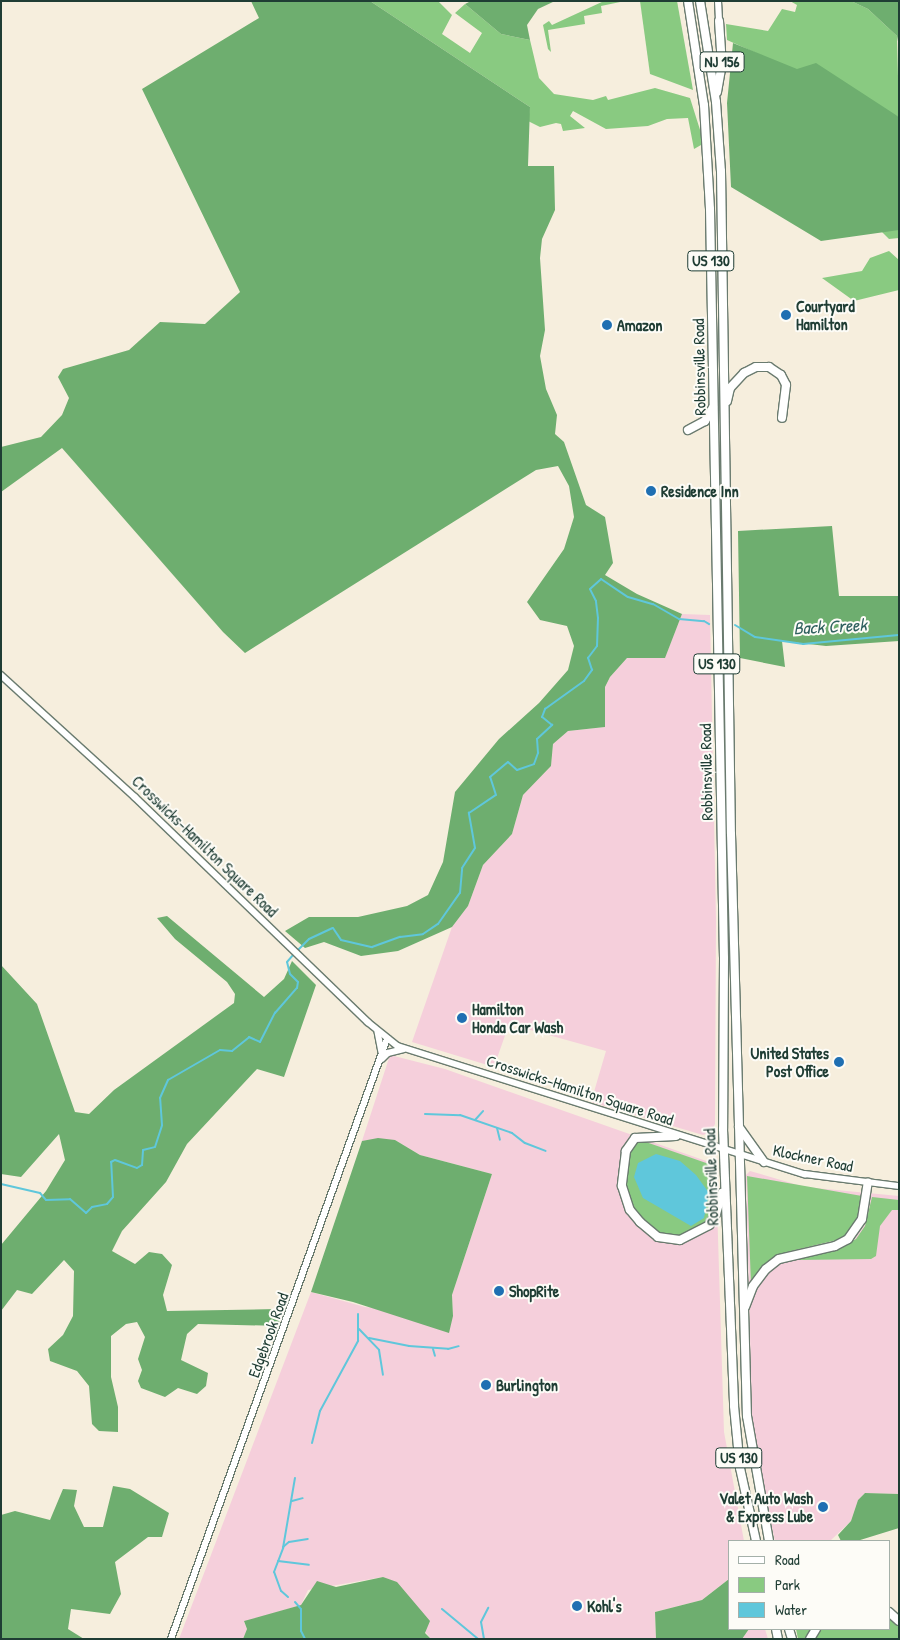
<!DOCTYPE html>
<html>
<head>
<meta charset="utf-8">
<style>
	body { margin:0 }
	#map { position:relative; width:900px; height:1640px; overflow:hidden; background:#f6eedd; font-family:"Patrick Hand",sans-serif }
	div>[style] { position:absolute }
	.built>* { inset:0; background:#f5cfdb }
	.green>* { inset:0; background:#89ca81 }
	.forest>* { inset:0; background:#6eae6f }
	.water>* { inset:0; background:#5fc7db }
	.stream>* { height:2px; margin:-1px; padding:0 1px; transform-origin:1px; border-radius:1px; background:#5fc7db }
	.roads { filter:drop-shadow(1px 0 #6a7b6f) drop-shadow(-1px 0 #6a7b6f) drop-shadow(0 1px #6a7b6f) drop-shadow(0 -1px #6a7b6f) }
	.secondary>* { height:5.5px; margin:-2.75px; padding:0 2.75px; transform-origin:2.75px; border-radius:2.75px; background:#fff }
	.primary>* { height:6px; margin:-3px; padding:0 3px; transform-origin:3px; border-radius:3px; background:#fff }
	.highway>* { height:8px; margin:-4px; padding:0 4px; transform-origin:4px; border-radius:4px; background:#fff }
	.dots>* { width:14px; height:14px; translate:-50% -50%; box-sizing:border-box; border:2px solid #fdfcf7; border-radius:50% }
	span { translate:-50% -50%; white-space:nowrap; text-align:center; line-height:1.15; -webkit-text-stroke:4px #fdfcf7; paint-order:stroke }
	.shield-label span { padding:1px 4px; background:#fdfcf7; border:1px solid; border-radius:4px; -webkit-text-stroke-width:0 }
	.shield-label { font-size:15px; color:#1f3d34; font-weight:700 }
	.poi-label { font-size:16px; color:#1f3d34; font-weight:700 }
	.left { translate:0 -50%; text-align:left }
	.right { translate:-100% -50%; text-align:right }
	.street-label { font-size:16px; color:#1f3d34 }
	.water-label { font-size:18px; color:#2f605e; font-style:italic }
	.frame { position:absolute; inset:0; border:2px solid #1f3d34; pointer-events:none }
	.legend { position:absolute; left:728px; top:1540px; width:162px; height:90px; box-sizing:border-box; background:#fdfcf7; border:1px solid #a4b0a9; margin:0; padding:6px 9px; list-style:none; font-size:15px; color:#1f3d34 }
	.legend li { display:flex; align-items:center; gap:10px; height:25px }
	.legend b { width:25px; border:1px solid #a4b0a9 }
</style>
</head>
<body>
<div id="map">
	<div class="built">
		<div style="clip-path:polygon(682px 614px,710px 615px,716px 920px,715px 1124px,711px 1132px,703px 1135px,591px 1102px,606px 1051px,509px 1024px,494px 1067px,412px 1042px,452px 927px,468px 906px,483px 865px,512px 834px,523px 795px,551px 766px,553px 744px,568px 731px,605px 727px,605px 687px,610px 677px,627px 658px,665px 657px)"></div>
		<div style="clip-path:polygon(390px 1055px,445px 1069px,709px 1162px,716px 1172px,724px 1432px,744px 1541px,729px 1541px,729px 1579px,702px 1600px,655px 1612px,656px 1639px,431px 1639px,383px 1577px,308px 1590px,301px 1605px,244px 1622px,247px 1629px,243px 1639px,179px 1639px,311px 1292px,365px 1307px,453px 1316px,452px 1295px,492px 1174px,420px 1155px,395px 1140px,362px 1141px)"></div>
		<div style="clip-path:polygon(750px 1171px,805px 1187px,899px 1196px,899px 1494px,865px 1493px,858px 1500px,851px 1521px,830px 1541px,775px 1541px,762px 1481px,752px 1416px,746px 1175px)"></div>
		<div style="clip-path:polygon(749px 1629px,765px 1629px,768px 1639px,742px 1639px)"></div>
	</div>
	<div class="green">
		<div style="clip-path:polygon(370px 1px,438px 1px,452px 15px,442px 34px,470px 53px,482px 33px,455px 13px,465px 4px,501px 34px,530px 40px,539px 78px,554px 94px,593px 100px,606px 96px,608px 100px,655px 88px,690px 98px,701px 133px,701px 145px,694px 149px,688px 118px,667px 119px,648px 126px,606px 129px,573px 111px,570px 116px,585px 128px,563px 131px,561px 124px,556px 123px,540px 127px,528px 121px,530px 107px)"></div>
		<div style="clip-path:polygon(604px 1px,625px 1px,601px 6px,602px 13px,584px 16px,585px 24px,548px 30px,551px 52px,548px 49px,543px 25px,549px 21px,552px 25px)"></div>
		<div style="clip-path:polygon(640px 1px,677px 1px,693px 90px,650px 74px)"></div>
		<div style="clip-path:polygon(790px 1px,851px 1px,868px 9px,897px 36px,899px 117px,727px 40px,726px 24px,768px 31px,782px 9px,795px 12px,797px 5px)"></div>
		<div style="clip-path:polygon(880px 230px,899px 230px,899px 238px,889px 239px)"></div>
		<div style="clip-path:polygon(889px 251px,899px 260px,899px 290px,854px 301px,822px 278px,862px 271px,870px 258px)"></div>
		<div style="clip-path:polygon(643px 1141px,709px 1164px,715px 1173px,714px 1211px,705px 1225px,687px 1235px,672px 1237px,655px 1232px,640px 1219px,629px 1199px,624px 1173px,629px 1152px,634px 1144px)"></div>
		<div style="clip-path:polygon(747px 1176px,862px 1196px,858px 1222px,841px 1239px,787px 1252px,768px 1265px,751px 1285px)"></div>
		<div style="clip-path:polygon(872px 1197px,899px 1200px,899px 1210px,892px 1210px,880px 1226px,876px 1256px,871px 1259px,798px 1260px,801px 1255px,840px 1247px,856px 1239px,865px 1226px)"></div>
		<div style="clip-path:polygon(889px 1617px,899px 1626px,899px 1639px,814px 1639px,820px 1629px,889px 1629px)"></div>
		<div style="clip-path:polygon(796px 1629px,813px 1629px,808px 1639px,798px 1639px)"></div>
	</div>
	<div class="forest">
		<div style="clip-path:polygon(251px 1px,370px 1px,530px 107px,528px 166px,554px 166px,555px 210px,542px 239px,540px 258px,545px 330px,540px 356px,546px 389px,557px 415px,555px 434px,564px 442px,586px 505px,605px 517px,613px 563px,605px 575px,637px 594px,682px 614px,665px 658px,627px 658px,610px 677px,605px 687px,605px 727px,568px 731px,553px 744px,551px 766px,523px 795px,512px 834px,483px 865px,468px 906px,452px 927px,398px 951px,361px 956px,324px 942px,305px 948px,285px 931px,309px 917px,358px 917px,407px 906px,428px 895px,443px 862px,455px 792px,499px 739px,539px 703px,568px 670px,574px 646px,567px 626px,540px 620px,527px 602px,564px 549px,574px 517px,569px 486px,558px 466px,536px 470px,245px 653px,223px 632px,62px 448px,1px 492px,1px 447px,41px 437px,62px 415px,69px 398px,58px 377px,63px 369px,129px 350px,160px 322px,205px 324px,240px 292px,142px 89px,259px 18px)"></div>
		<div style="clip-path:polygon(471px 1px,555px 1px,538px 9px,527px 25px,530px 40px,501px 34px,465px 4px)"></div>
		<div style="clip-path:polygon(851px 1px,899px 1px,899px 47px,897px 36px,868px 9px)"></div>
		<div style="clip-path:polygon(733px 43px,797px 69px,816px 63px,899px 117px,899px 230px,821px 241px,731px 187px,727px 103px)"></div>
		<div style="clip-path:polygon(832px 526px,839px 596px,899px 596px,899px 641px,826px 646px,782px 641px,785px 667px,740px 658px,738px 531px)"></div>
		<div style="clip-path:polygon(167px 916px,264px 997px,284px 979px,292px 961px,316px 985px,284px 1077px,257px 1069px,187px 1144px,166px 1182px,122px 1231px,112px 1251px,135px 1264px,149px 1252px,162px 1254px,172px 1265px,163px 1295px,167px 1311px,277px 1309px,280px 1326px,198px 1324px,187px 1334px,181px 1360px,208px 1373px,206px 1386px,197px 1394px,178px 1388px,165px 1397px,141px 1388px,138px 1381px,142px 1370px,138px 1359px,145px 1337px,137px 1322px,126px 1324px,111px 1336px,111px 1377px,118px 1407px,118px 1432px,99px 1431px,92px 1424px,89px 1386px,77px 1371px,50px 1361px,48px 1349px,63px 1335px,73px 1316px,74px 1271px,64px 1260px,32px 1294px,17px 1290px,1px 1311px,1px 1245px,46px 1191px,65px 1160px,59px 1134px,21px 1177px,1px 1174px,1px 965px,37px 1004px,75px 1112px,89px 1114px,114px 1090px,234px 1003px,235px 994px,227px 982px,175px 939px,157px 918px)"></div>
		<div style="clip-path:polygon(378px 1138px,395px 1140px,420px 1155px,492px 1174px,452px 1295px,453px 1316px,449px 1333px,353px 1302px,311px 1292px,362px 1141px)"></div>
		<div style="clip-path:polygon(113px 1486px,130px 1489px,169px 1513px,162px 1537px,148px 1537px,115px 1562px,121px 1594px,110px 1614px,71px 1609px,68px 1629px,84px 1639px,1px 1639px,1px 1515px,15px 1511px,50px 1520px,63px 1489px,77px 1490px,74px 1506px,84px 1527px,103px 1527px)"></div>
		<div style="clip-path:polygon(865px 1493px,899px 1494px,899px 1528px,857px 1541px,841px 1541px,838px 1535px,851px 1521px,858px 1500px)"></div>
		<div style="clip-path:polygon(383px 1577px,397px 1582px,430px 1621px,425px 1633px,431px 1639px,243px 1639px,247px 1629px,244px 1621px,301px 1605px,317px 1581px,336px 1587px)"></div>
		<div style="clip-path:polygon(729px 1579px,729px 1629px,749px 1629px,742px 1639px,656px 1639px,655px 1612px,702px 1600px)"></div>
	</div>
	<div class="water">
		<div style="clip-path:polygon(656px 1154px,680px 1161px,696px 1175px,709px 1193px,704px 1218px,691px 1226px,643px 1198px,634px 1177px,638px 1163px)"></div>
	</div>
	<div class="stream">
		<div style="left:735px;top:625px;width:23px;rotate:31deg"></div>
		<div style="left:755px;top:637px;width:49px;rotate:8.3deg"></div>
		<div style="left:803px;top:644px;width:96px;rotate:-5.4deg"></div>
		<div style="left:297px;top:951px;width:17px;rotate:-45deg"></div>
		<div style="left:309px;top:939px;width:26px;rotate:-25deg"></div>
		<div style="left:333px;top:928px;width:14px;rotate:56deg"></div>
		<div style="left:341px;top:940px;width:32px;rotate:13deg"></div>
		<div style="left:372px;top:947px;width:30px;rotate:-20deg"></div>
		<div style="left:400px;top:937px;width:23px;rotate:-7deg"></div>
		<div style="left:423px;top:934px;width:18px;rotate:-34deg"></div>
		<div style="left:438px;top:924px;width:38px;rotate:-55deg"></div>
		<div style="left:460px;top:893px;width:25px;rotate:-85deg"></div>
		<div style="left:462px;top:868px;width:24px;rotate:-57deg"></div>
		<div style="left:475px;top:848px;width:36px;rotate:-100deg"></div>
		<div style="left:469px;top:813px;width:32px;rotate:-34deg"></div>
		<div style="left:496px;top:795px;width:19px;rotate:-108deg"></div>
		<div style="left:490px;top:777px;width:23px;rotate:-40deg"></div>
		<div style="left:508px;top:762px;width:12px;rotate:42deg"></div>
		<div style="left:517px;top:770px;width:18px;rotate:-19deg"></div>
		<div style="left:534px;top:764px;width:12px;rotate:-70deg"></div>
		<div style="left:538px;top:753px;width:14px;rotate:-94deg"></div>
		<div style="left:537px;top:739px;width:21px;rotate:-43deg"></div>
		<div style="left:552px;top:725px;width:13px;rotate:-141deg"></div>
		<div style="left:542px;top:717px;width:9px;rotate:-69deg"></div>
		<div style="left:545px;top:709px;width:48px;rotate:-35.7deg"></div>
		<div style="left:584px;top:681px;width:14px;rotate:-54deg"></div>
		<div style="left:592px;top:670px;width:13px;rotate:-108deg"></div>
		<div style="left:588px;top:658px;width:15px;rotate:-53deg"></div>
		<div style="left:597px;top:646px;width:28px;rotate:-88deg"></div>
		<div style="left:598px;top:618px;width:17px;rotate:-97deg"></div>
		<div style="left:596px;top:601px;width:13px;rotate:-117deg"></div>
		<div style="left:590px;top:589px;width:15px;rotate:-42deg"></div>
		<div style="left:601px;top:579px;width:32px;rotate:34deg"></div>
		<div style="left:628px;top:597px;width:26px;rotate:16deg"></div>
		<div style="left:653px;top:604px;width:30px;rotate:30deg"></div>
		<div style="left:679px;top:619px;width:25px;rotate:5deg"></div>
		<div style="left:704px;top:621px;width:6px;rotate:31deg"></div>
		<div style="left:425px;top:1114px;width:35px;rotate:2deg"></div>
		<div style="left:460px;top:1115px;width:55px;rotate:19.1deg"></div>
		<div style="left:512px;top:1133px;width:16px;rotate:38deg"></div>
		<div style="left:525px;top:1143px;width:22px;rotate:21deg"></div>
		<div style="left:475px;top:1120px;width:12px;rotate:-48deg"></div>
		<div style="left:497px;top:1128px;width:12px;rotate:76deg"></div>
		<div style="left:1px;top:1184px;width:40px;rotate:13deg"></div>
		<div style="left:40px;top:1193px;width:9px;rotate:49deg"></div>
		<div style="left:46px;top:1200px;width:24px;rotate:-2deg"></div>
		<div style="left:70px;top:1199px;width:21px;rotate:41deg"></div>
		<div style="left:86px;top:1213px;width:8px;rotate:-45deg"></div>
		<div style="left:92px;top:1207px;width:15px;rotate:-11deg"></div>
		<div style="left:107px;top:1204px;width:9px;rotate:-49deg"></div>
		<div style="left:113px;top:1197px;width:35px;rotate:-93deg"></div>
		<div style="left:111px;top:1162px;width:4px;rotate:-27deg"></div>
		<div style="left:115px;top:1160px;width:23px;rotate:20deg"></div>
		<div style="left:137px;top:1168px;width:6px;rotate:-31deg"></div>
		<div style="left:142px;top:1165px;width:15px;rotate:-86deg"></div>
		<div style="left:143px;top:1150px;width:12px;rotate:-14deg"></div>
		<div style="left:155px;top:1147px;width:23px;rotate:-72deg"></div>
		<div style="left:162px;top:1125px;width:27px;rotate:-94deg"></div>
		<div style="left:160px;top:1098px;width:20px;rotate:-66deg"></div>
		<div style="left:168px;top:1080px;width:60px;rotate:-30deg"></div>
		<div style="left:220px;top:1050px;width:12px;rotate:5deg"></div>
		<div style="left:232px;top:1051px;width:22px;rotate:-39deg"></div>
		<div style="left:249px;top:1037px;width:12px;rotate:24deg"></div>
		<div style="left:260px;top:1042px;width:33px;rotate:-63deg"></div>
		<div style="left:275px;top:1013px;width:33px;rotate:-49deg"></div>
		<div style="left:297px;top:988px;width:6px;rotate:-81deg"></div>
		<div style="left:298px;top:982px;width:11px;rotate:-135deg"></div>
		<div style="left:290px;top:974px;width:12px;rotate:-104deg"></div>
		<div style="left:287px;top:962px;width:11px;rotate:-49deg"></div>
		<div style="left:359px;top:1329px;width:29px;rotate:46deg"></div>
		<div style="left:379px;top:1350px;width:25px;rotate:81deg"></div>
		<div style="left:369px;top:1338px;width:41px;rotate:11.3deg"></div>
		<div style="left:409px;top:1346px;width:39px;rotate:4deg"></div>
		<div style="left:448px;top:1349px;width:11px;rotate:-15deg"></div>
		<div style="left:433px;top:1349px;width:7px;rotate:74deg"></div>
		<div style="left:312px;top:1443px;width:33px;rotate:-76deg"></div>
		<div style="left:320px;top:1411px;width:80px;rotate:-61.5deg"></div>
		<div style="left:358px;top:1341px;width:27px;rotate:-90deg"></div>
		<div style="left:292px;top:1501px;width:11px;rotate:-15deg"></div>
		<div style="left:283px;top:1547px;width:8px;rotate:-40deg"></div>
		<div style="left:289px;top:1542px;width:19px;rotate:-9deg"></div>
		<div style="left:278px;top:1561px;width:31px;rotate:7deg"></div>
		<div style="left:288px;top:1597px;width:9px;rotate:-139deg"></div>
		<div style="left:281px;top:1591px;width:20px;rotate:-110deg"></div>
		<div style="left:274px;top:1572px;width:26px;rotate:-69deg"></div>
		<div style="left:283px;top:1548px;width:71px;rotate:-80.3deg"></div>
		<div style="left:295px;top:1602px;width:9px;rotate:49deg"></div>
		<div style="left:301px;top:1609px;width:22px;rotate:90deg"></div>
		<div style="left:301px;top:1631px;width:9px;rotate:63deg"></div>
		<div style="left:442px;top:1609px;width:47px;rotate:39.8deg"></div>
		<div style="left:484px;top:1639px;width:17px;rotate:-100deg"></div>
		<div style="left:481px;top:1622px;width:16px;rotate:-63deg"></div>
	</div>
	<div class="roads">
		<div class="secondary">
			<div style="left:1px;top:675px;width:181px;rotate:42.3deg"></div>
			<div style="left:135px;top:797px;width:324px;rotate:44deg"></div>
			<div style="left:368px;top:1022px;width:38px;rotate:39deg"></div>
			<div style="left:398px;top:1046px;width:427px;rotate:17.5deg"></div>
			<div style="left:805px;top:1174px;width:95px;rotate:7.3deg"></div>
			<div style="left:378px;top:1032px;width:20px;rotate:79deg"></div>
			<div style="left:382px;top:1059px;width:8px;rotate:-45deg"></div>
			<div style="left:388px;top:1053px;width:16px;rotate:-14deg"></div>
			<div style="left:171px;top:1639px;width:638px;rotate:-70.2deg"></div>
		</div>
		<div class="primary">
			<div style="left:718px;top:1px;width:20px;rotate:87deg"></div>
		</div>
		<div class="highway">
			<div style="left:688px;top:1px;width:105px;rotate:81.3deg"></div>
			<div style="left:704px;top:105px;width:104px;rotate:86.7deg"></div>
			<div style="left:710px;top:209px;width:749px;rotate:88.93deg"></div>
			<div style="left:724px;top:958px;width:171px;rotate:90.3deg"></div>
			<div style="left:723px;top:1129px;width:277px;rotate:87.7deg"></div>
			<div style="left:734px;top:1406px;width:62px;rotate:84.5deg"></div>
			<div style="left:740px;top:1468px;width:75px;rotate:77.6deg"></div>
			<div style="left:700px;top:1px;width:102px;rotate:81deg"></div>
			<div style="left:716px;top:102px;width:69px;rotate:85.9deg"></div>
			<div style="left:721px;top:171px;width:663px;rotate:89.14deg"></div>
			<div style="left:731px;top:834px;width:582px;rotate:88.43deg"></div>
			<div style="left:747px;top:1416px;width:127px;rotate:80deg"></div>
			<div style="left:717px;top:92px;width:27px;rotate:-80deg"></div>
			<div style="left:722px;top:65px;width:44px;rotate:-93.9deg"></div>
			<div style="left:727px;top:401px;width:13px;rotate:-77deg"></div>
			<div style="left:730px;top:388px;width:21px;rotate:-47deg"></div>
			<div style="left:744px;top:373px;width:13px;rotate:-27deg"></div>
			<div style="left:756px;top:367px;width:13px"></div>
			<div style="left:769px;top:367px;width:14px;rotate:34deg"></div>
			<div style="left:781px;top:375px;width:11px;rotate:63deg"></div>
			<div style="left:786px;top:385px;width:33px;rotate:97deg"></div>
			<div style="left:688px;top:430px;width:19px;rotate:-28deg"></div>
			<div style="left:705px;top:421px;width:16px;rotate:-60deg"></div>
			<div style="left:739px;top:1127px;width:43px;rotate:54.5deg"></div>
			<div style="left:676px;top:1136px;width:41px;rotate:177.2deg"></div>
			<div style="left:635px;top:1138px;width:16px;rotate:125deg"></div>
			<div style="left:626px;top:1151px;width:35px;rotate:97deg"></div>
			<div style="left:622px;top:1186px;width:25px;rotate:72deg"></div>
			<div style="left:630px;top:1210px;width:16px;rotate:50deg"></div>
			<div style="left:640px;top:1222px;width:23px;rotate:40deg"></div>
			<div style="left:658px;top:1237px;width:22px;rotate:8deg"></div>
			<div style="left:680px;top:1240px;width:33px;rotate:-27deg"></div>
			<div style="left:709px;top:1225px;width:13px;rotate:-58deg"></div>
			<div style="left:716px;top:1214px;width:22px;rotate:-74deg"></div>
			<div style="left:745px;top:1307px;width:22px;rotate:-69deg"></div>
			<div style="left:753px;top:1286px;width:21px;rotate:-53deg"></div>
			<div style="left:766px;top:1269px;width:16px;rotate:-38deg"></div>
			<div style="left:779px;top:1259px;width:57px;rotate:-13.1deg"></div>
			<div style="left:835px;top:1246px;width:15px;rotate:-28deg"></div>
			<div style="left:848px;top:1239px;width:24px;rotate:-55deg"></div>
			<div style="left:862px;top:1219px;width:37px;rotate:-81deg"></div>
			<div style="left:889px;top:1612px;width:13px;rotate:42deg"></div>
			<div style="left:776px;top:1629px;width:10px;rotate:79deg"></div>
			<div style="left:789px;top:1629px;width:10px;rotate:73deg"></div>
			<div style="left:810px;top:1639px;width:12px;rotate:-59deg"></div>
		</div>
	</div>
	<div class="dots">
		<div style="left:786px;top:315px;background:#1f6fb2"></div>
		<div style="left:607px;top:325px;background:#1f6fb2"></div>
		<div style="left:651px;top:491px;background:#1f6fb2"></div>
		<div style="left:462px;top:1018px;background:#1f6fb2"></div>
		<div style="left:839px;top:1062px;background:#1f6fb2"></div>
		<div style="left:499px;top:1291px;background:#1f6fb2"></div>
		<div style="left:486px;top:1385px;background:#1f6fb2"></div>
		<div style="left:823px;top:1507px;background:#1f6fb2"></div>
		<div style="left:577px;top:1606px;background:#1f6fb2"></div>
	</div>
	<div class="shield-label">
		<span style="left:722px;top:62px">NJ 156</span>
		<span style="left:711px;top:261px">US 130</span>
		<span style="left:717px;top:664px">US 130</span>
		<span style="left:739px;top:1458px">US 130</span>
	</div>
	<div class="poi-label">
		<span class="left" style="left:796px;top:315px">Courtyard<br>Hamilton</span>
		<span class="left" style="left:617px;top:325px">Amazon</span>
		<span class="left" style="left:661px;top:491px">Residence Inn</span>
		<span class="left" style="left:472px;top:1018px">Hamilton<br>Honda Car Wash</span>
		<span class="right" style="left:829px;top:1062px">United States<br>Post Office</span>
		<span class="left" style="left:509px;top:1291px">ShopRite</span>
		<span class="left" style="left:496px;top:1385px">Burlington</span>
		<span class="right" style="left:813px;top:1507px">Valet Auto Wash<br>&amp; Express Lube</span>
		<span class="left" style="left:587px;top:1606px">Kohl's</span>
	</div>
	<div class="street-label">
		<span style="left:699px;top:367px;rotate:-91deg">Robbinsville Road</span>
		<span style="left:706px;top:772px;rotate:-91deg">Robbinsville Road</span>
		<span style="left:205px;top:846px;rotate:44deg">Crosswicks-Hamilton Square Road</span>
		<span style="left:580px;top:1090px;rotate:18deg">Crosswicks-Hamilton Square Road</span>
		<span style="left:813px;top:1158px;rotate:12deg">Klockner Road</span>
		<span style="left:711px;top:1177px;rotate:-92deg">Robbinsville Road</span>
		<span style="left:268px;top:1335px;rotate:-70deg">Edgebrook Road</span>
	</div>
	<div class="water-label">
		<span style="left:830px;top:627px;rotate:-3deg">Back Creek</span>
	</div>
	<div class="frame"></div>
	<ul class="legend">
	<li><b style="height:6px;background:#fff"></b>Road</li>
	<li><b style="height:14px;background:#89ca81"></b>Park</li>
	<li><b style="height:14px;background:#5fc7db"></b>Water</li>
	</ul>
</div>
</body>
</html>
